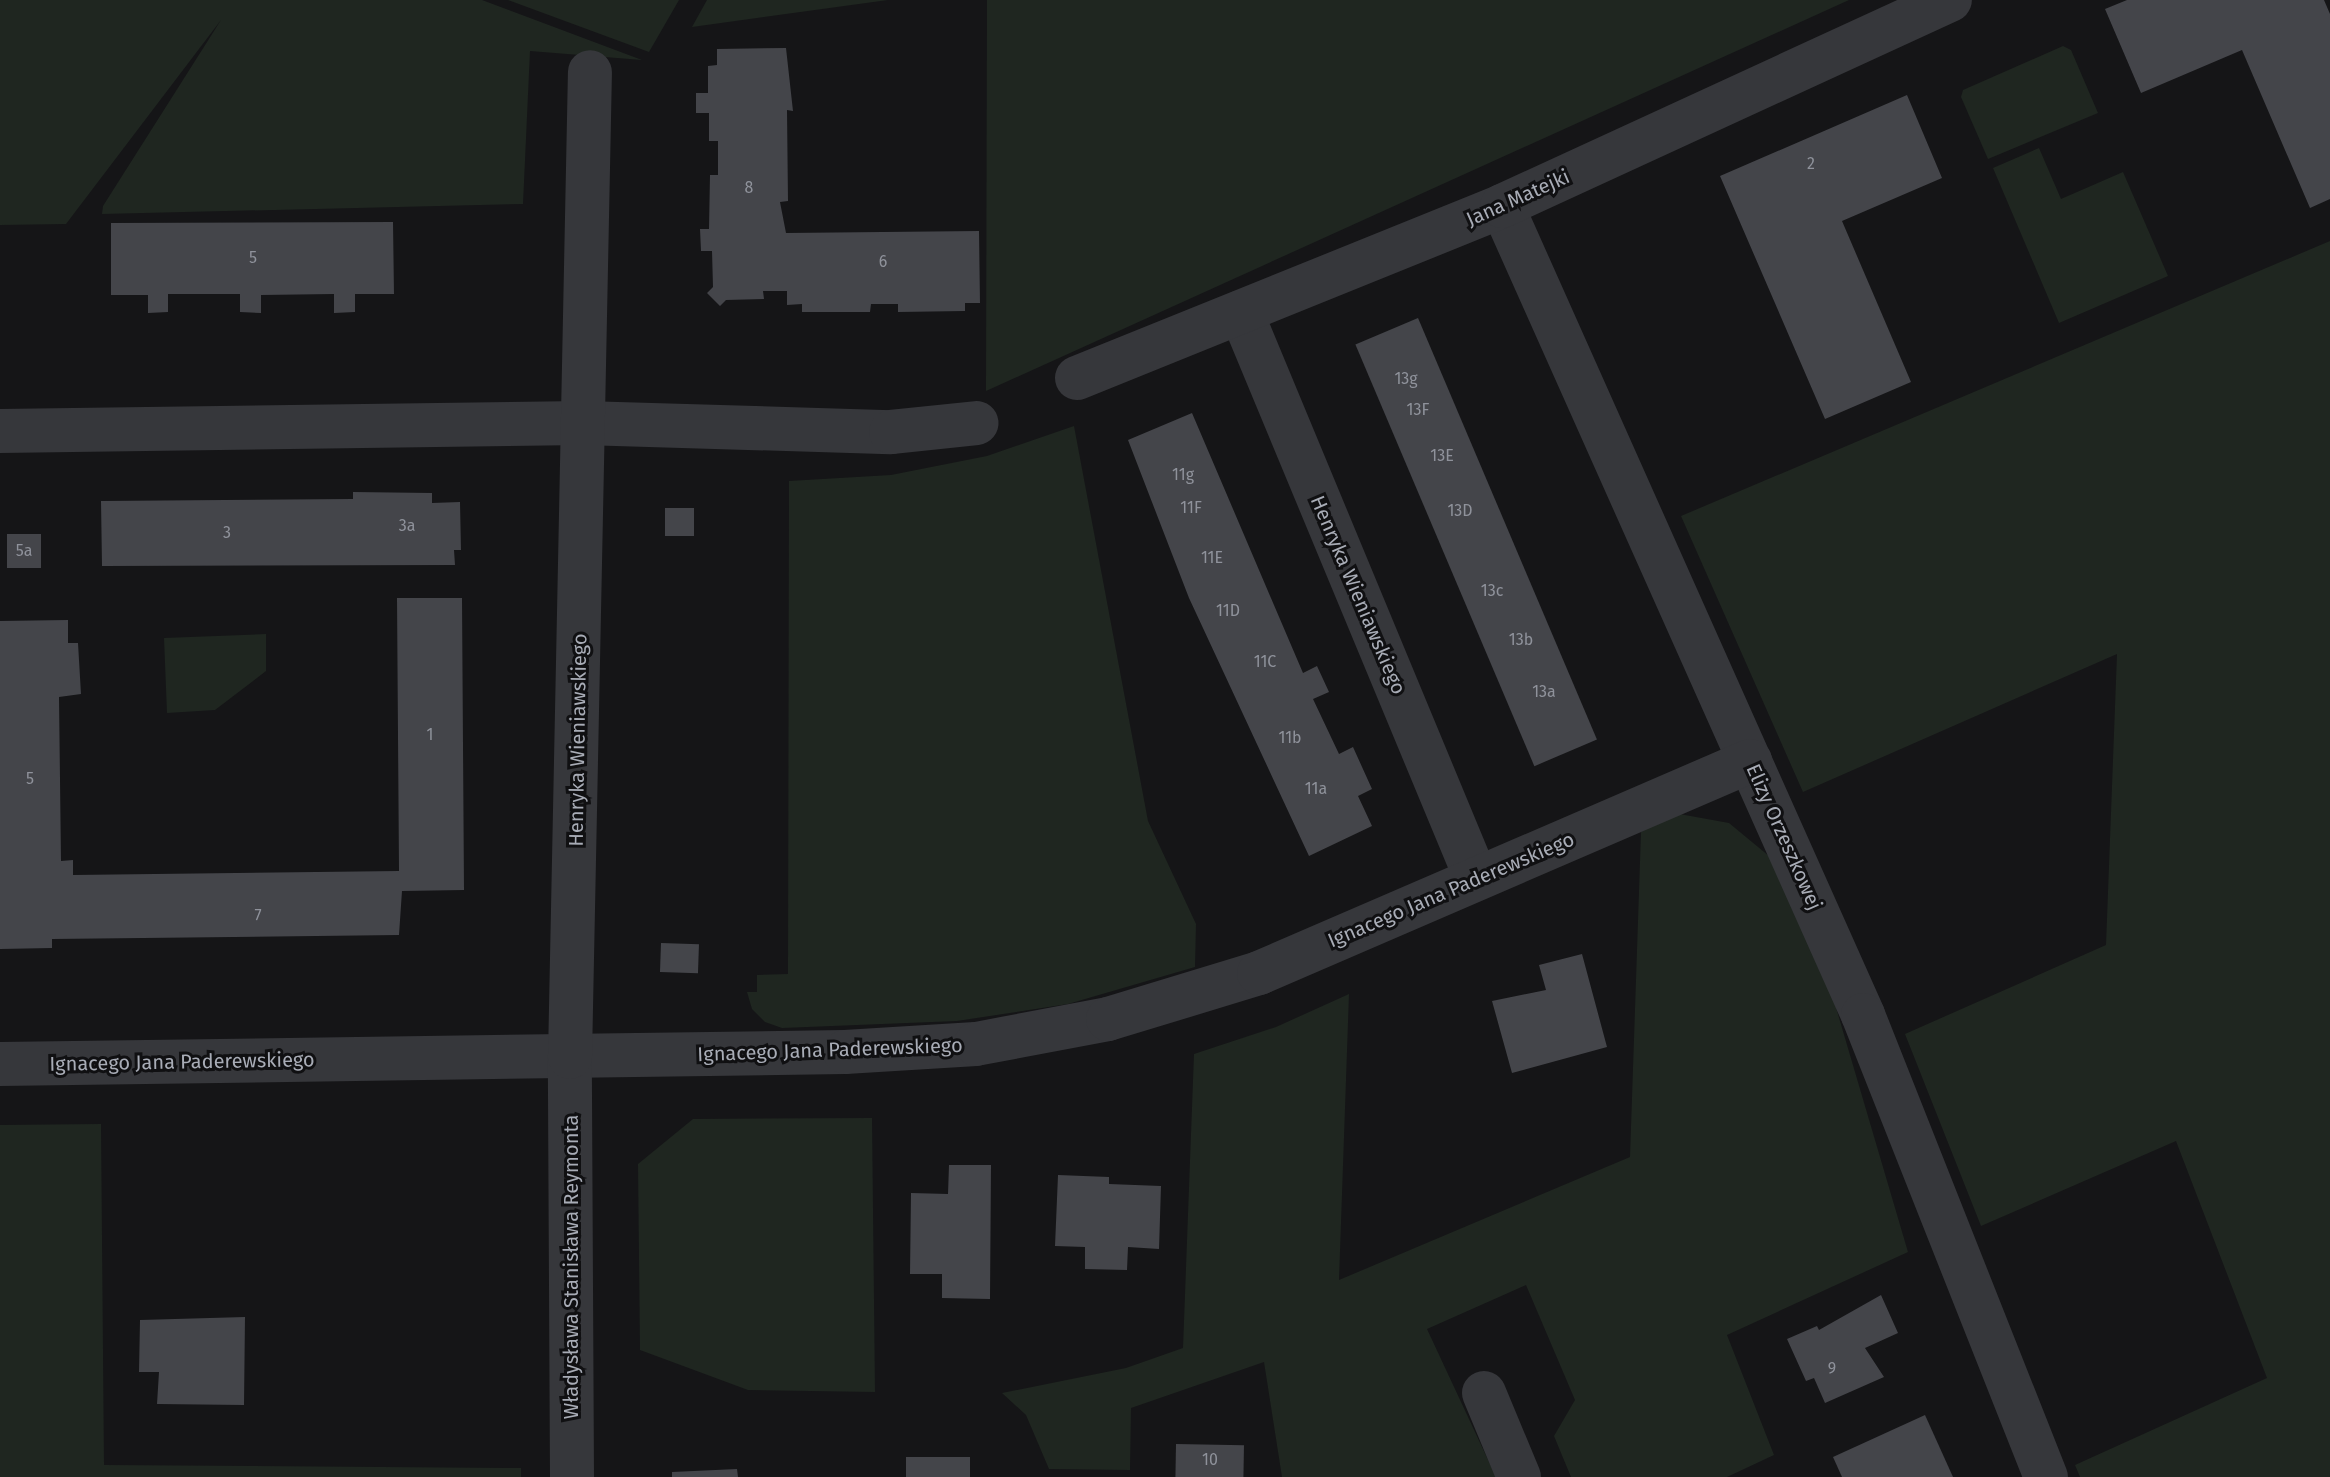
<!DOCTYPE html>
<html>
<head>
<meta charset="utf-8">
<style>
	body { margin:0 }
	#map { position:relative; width:2330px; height:1477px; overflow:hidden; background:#151517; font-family:"Fira Sans",sans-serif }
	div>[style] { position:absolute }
	.green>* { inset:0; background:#1f2620 }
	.building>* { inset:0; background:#44454a; transform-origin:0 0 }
	.minor>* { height:44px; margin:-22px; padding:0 22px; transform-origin:22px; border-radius:22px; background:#36373b }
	span { translate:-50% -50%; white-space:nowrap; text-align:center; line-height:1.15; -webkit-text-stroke:6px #101012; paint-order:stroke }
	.number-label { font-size:16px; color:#8f929b }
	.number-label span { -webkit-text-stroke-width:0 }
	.street-label { font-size:20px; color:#a8acb6 }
</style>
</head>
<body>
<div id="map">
	<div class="green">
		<div style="clip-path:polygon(0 0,482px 0,642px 60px,530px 51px,523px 204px,102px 214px,103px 206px,221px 20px,66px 224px,0 225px)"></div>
		<div style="clip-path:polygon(508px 0,679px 0,649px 52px)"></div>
		<div style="clip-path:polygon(707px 0,888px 0,692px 27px)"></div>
		<div style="clip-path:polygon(987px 0,1849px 0,986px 391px)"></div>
		<div style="clip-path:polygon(2063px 46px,2071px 50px,2098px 113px,1988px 159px,1961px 97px,1963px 90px)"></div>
		<div style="clip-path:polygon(2039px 148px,2061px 199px,2123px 172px,2168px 276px,2059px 323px,1993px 168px)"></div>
		<div style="clip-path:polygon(2330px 241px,2330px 1477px,2080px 1477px,2075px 1465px,2267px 1378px,2176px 1141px,1981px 1226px,1905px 1034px,2106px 945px,2117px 654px,1803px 792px,1681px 516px)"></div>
		<div style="clip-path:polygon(1074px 426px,1148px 821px,1196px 924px,1195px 967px,1068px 1004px,957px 1021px,782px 1028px,765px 1022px,752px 1009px,747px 992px,757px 992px,757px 975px,788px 974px,789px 481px,891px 475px,987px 456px)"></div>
		<div style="clip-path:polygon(266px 634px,266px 671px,215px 710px,167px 713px,164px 638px)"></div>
		<div style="clip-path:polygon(1674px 813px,1729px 823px,1775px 861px,1807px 909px,1908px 1252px,1727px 1335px,1774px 1455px,1727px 1477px,1571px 1477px,1554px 1436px,1575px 1400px,1526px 1285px,1427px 1329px,1496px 1477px,1282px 1477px,1264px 1362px,1131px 1408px,1130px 1470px,1049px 1469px,1026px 1415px,1002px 1393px,1126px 1368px,1183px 1348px,1194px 1054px,1276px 1027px,1349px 994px,1339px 1280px,1630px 1157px,1641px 832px)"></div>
		<div style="clip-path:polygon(872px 1118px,875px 1392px,748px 1390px,640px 1350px,638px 1164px,693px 1119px)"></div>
		<div style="clip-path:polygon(101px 1124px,104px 1465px,521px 1468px,521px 1477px,0 1477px,0 1125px)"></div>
	</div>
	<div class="building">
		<div style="clip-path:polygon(2127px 0,2324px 0,2330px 14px,2330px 199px,2310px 208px,2242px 50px,2141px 93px,2105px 9px)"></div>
		<div style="clip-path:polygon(786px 48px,793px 111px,787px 110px,788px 201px,780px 202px,786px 233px,979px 231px,980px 303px,965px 303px,965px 311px,898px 312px,898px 304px,871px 304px,870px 312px,802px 312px,802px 304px,787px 305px,787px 291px,763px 291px,764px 299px,726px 300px,720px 306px,707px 293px,713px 287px,712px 251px,701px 251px,700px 229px,709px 229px,710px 175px,718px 175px,718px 141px,709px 141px,709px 113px,696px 113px,696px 93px,708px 93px,708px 66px,717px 65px,717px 49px)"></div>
		<div style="clip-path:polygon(1907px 95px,1942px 178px,1842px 221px,1911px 382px,1825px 419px,1720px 176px)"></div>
		<div style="clip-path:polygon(393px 222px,394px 294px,355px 294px,355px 312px,334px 313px,334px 294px,261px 295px,261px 313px,240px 312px,240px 294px,168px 294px,168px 312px,148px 313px,148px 295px,111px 295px,111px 223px)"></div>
		<div style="left:1418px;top:318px;width:458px;height:68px;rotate:67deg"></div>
		<div style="clip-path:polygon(1192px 413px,1303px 673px,1317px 666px,1329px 692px,1313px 699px,1339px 754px,1353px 747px,1372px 789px,1358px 796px,1372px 826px,1309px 856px,1189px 598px,1128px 440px)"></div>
		<div style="clip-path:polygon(353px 492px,432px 493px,432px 503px,460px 502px,461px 550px,454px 550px,455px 565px,102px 566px,101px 501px,353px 499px)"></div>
		<div style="left:665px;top:508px;width:29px;height:28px"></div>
		<div style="left:7px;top:534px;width:34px;height:34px"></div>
		<div style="clip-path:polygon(397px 598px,462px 598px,464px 890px,402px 891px,399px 935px,52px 939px,52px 948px,0 949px,0 621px,68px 620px,68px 643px,78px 643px,81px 694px,59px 697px,61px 861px,73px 860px,73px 875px,399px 871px)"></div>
		<div style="left:661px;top:943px;width:38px;height:29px;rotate:2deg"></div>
		<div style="clip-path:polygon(1582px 954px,1607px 1047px,1512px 1073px,1492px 1001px,1546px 990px,1539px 965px)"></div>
		<div style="clip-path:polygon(949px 1165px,991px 1165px,990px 1299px,942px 1298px,942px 1274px,910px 1274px,911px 1193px,948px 1194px)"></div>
		<div style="clip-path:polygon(1058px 1175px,1109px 1177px,1109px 1184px,1161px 1186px,1159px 1249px,1128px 1247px,1127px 1270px,1085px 1269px,1085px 1247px,1055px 1246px)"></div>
		<div style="clip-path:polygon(1881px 1295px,1898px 1333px,1865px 1348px,1884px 1377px,1825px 1403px,1814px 1378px,1806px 1381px,1787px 1339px,1817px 1326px,1819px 1330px)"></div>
		<div style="clip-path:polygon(245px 1317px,244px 1405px,157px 1404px,159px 1372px,139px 1372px,140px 1320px)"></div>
		<div style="clip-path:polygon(1925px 1415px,1953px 1477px,1842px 1477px,1833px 1457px)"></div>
		<div style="left:1176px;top:1444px;width:68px;height:33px;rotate:1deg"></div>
		<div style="left:906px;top:1457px;width:64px;height:20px"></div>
		<div style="clip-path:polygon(737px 1469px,738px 1477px,672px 1477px,672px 1472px)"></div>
	</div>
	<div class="minor">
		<div style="left:1502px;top:206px;width:886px;rotate:65.95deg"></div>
		<div style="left:1863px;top:1015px;width:497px;rotate:68.4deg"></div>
		<div style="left:1241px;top:312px;width:613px;rotate:67.45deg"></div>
		<div style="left:1077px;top:378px;width:458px;rotate:-22deg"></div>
		<div style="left:1502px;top:206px;width:493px;rotate:-24.7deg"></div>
		<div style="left:0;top:431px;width:583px;rotate:-0.79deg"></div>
		<div style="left:583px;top:423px;width:308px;rotate:1.7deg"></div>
		<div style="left:891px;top:432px;width:86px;rotate:-6deg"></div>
		<div style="left:0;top:1064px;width:845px;rotate:-0.81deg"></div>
		<div style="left:845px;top:1052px;width:131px;rotate:-3.5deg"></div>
		<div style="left:976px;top:1044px;width:134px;rotate:-10.7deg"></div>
		<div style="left:1108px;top:1019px;width:158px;rotate:-16.9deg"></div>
		<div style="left:1259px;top:973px;width:535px;rotate:-23.35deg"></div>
		<div style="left:1484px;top:1393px;width:91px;rotate:67.4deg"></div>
		<div style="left:572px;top:1477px;width:420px;rotate:-90.3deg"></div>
		<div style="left:570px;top:1057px;width:985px;rotate:-88.84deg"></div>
	</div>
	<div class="number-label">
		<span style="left:1811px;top:164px">2</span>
		<span style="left:749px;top:188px">8</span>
		<span style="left:253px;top:258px">5</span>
		<span style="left:883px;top:262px">6</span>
		<span style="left:1406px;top:379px">13g</span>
		<span style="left:1418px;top:410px">13F</span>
		<span style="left:1442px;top:456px">13E</span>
		<span style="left:1183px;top:475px">11g</span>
		<span style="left:1191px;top:508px">11F</span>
		<span style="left:1460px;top:511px">13D</span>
		<span style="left:407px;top:526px">3a</span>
		<span style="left:227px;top:533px">3</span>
		<span style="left:24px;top:551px">5a</span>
		<span style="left:1212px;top:558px">11E</span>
		<span style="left:1492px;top:591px">13c</span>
		<span style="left:1228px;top:611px">11D</span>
		<span style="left:1521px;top:640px">13b</span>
		<span style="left:1265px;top:662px">11C</span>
		<span style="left:1544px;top:692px">13a</span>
		<span style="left:430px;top:735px">1</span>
		<span style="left:1290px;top:738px">11b</span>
		<span style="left:30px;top:779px">5</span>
		<span style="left:1316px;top:789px">11a</span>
		<span style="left:258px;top:916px">7</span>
		<span style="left:1832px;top:1369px">9</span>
		<span style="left:1210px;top:1460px">10</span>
	</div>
	<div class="street-label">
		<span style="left:1518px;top:198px;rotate:-24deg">Jana Matejki</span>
		<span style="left:1358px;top:595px;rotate:67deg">Henryka Wieniawskiego</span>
		<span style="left:578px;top:740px;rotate:-89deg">Henryka Wieniawskiego</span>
		<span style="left:1784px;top:837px;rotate:66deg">Elizy Orzeszkowej</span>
		<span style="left:1451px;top:890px;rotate:-23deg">Ignacego Jana Paderewskiego</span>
		<span style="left:830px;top:1050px;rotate:-2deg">Ignacego Jana Paderewskiego</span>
		<span style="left:182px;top:1062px;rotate:-1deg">Ignacego Jana Paderewskiego</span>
		<span style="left:571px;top:1267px;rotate:-90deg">Władysława Stanisława Reymonta</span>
	</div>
</div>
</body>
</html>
